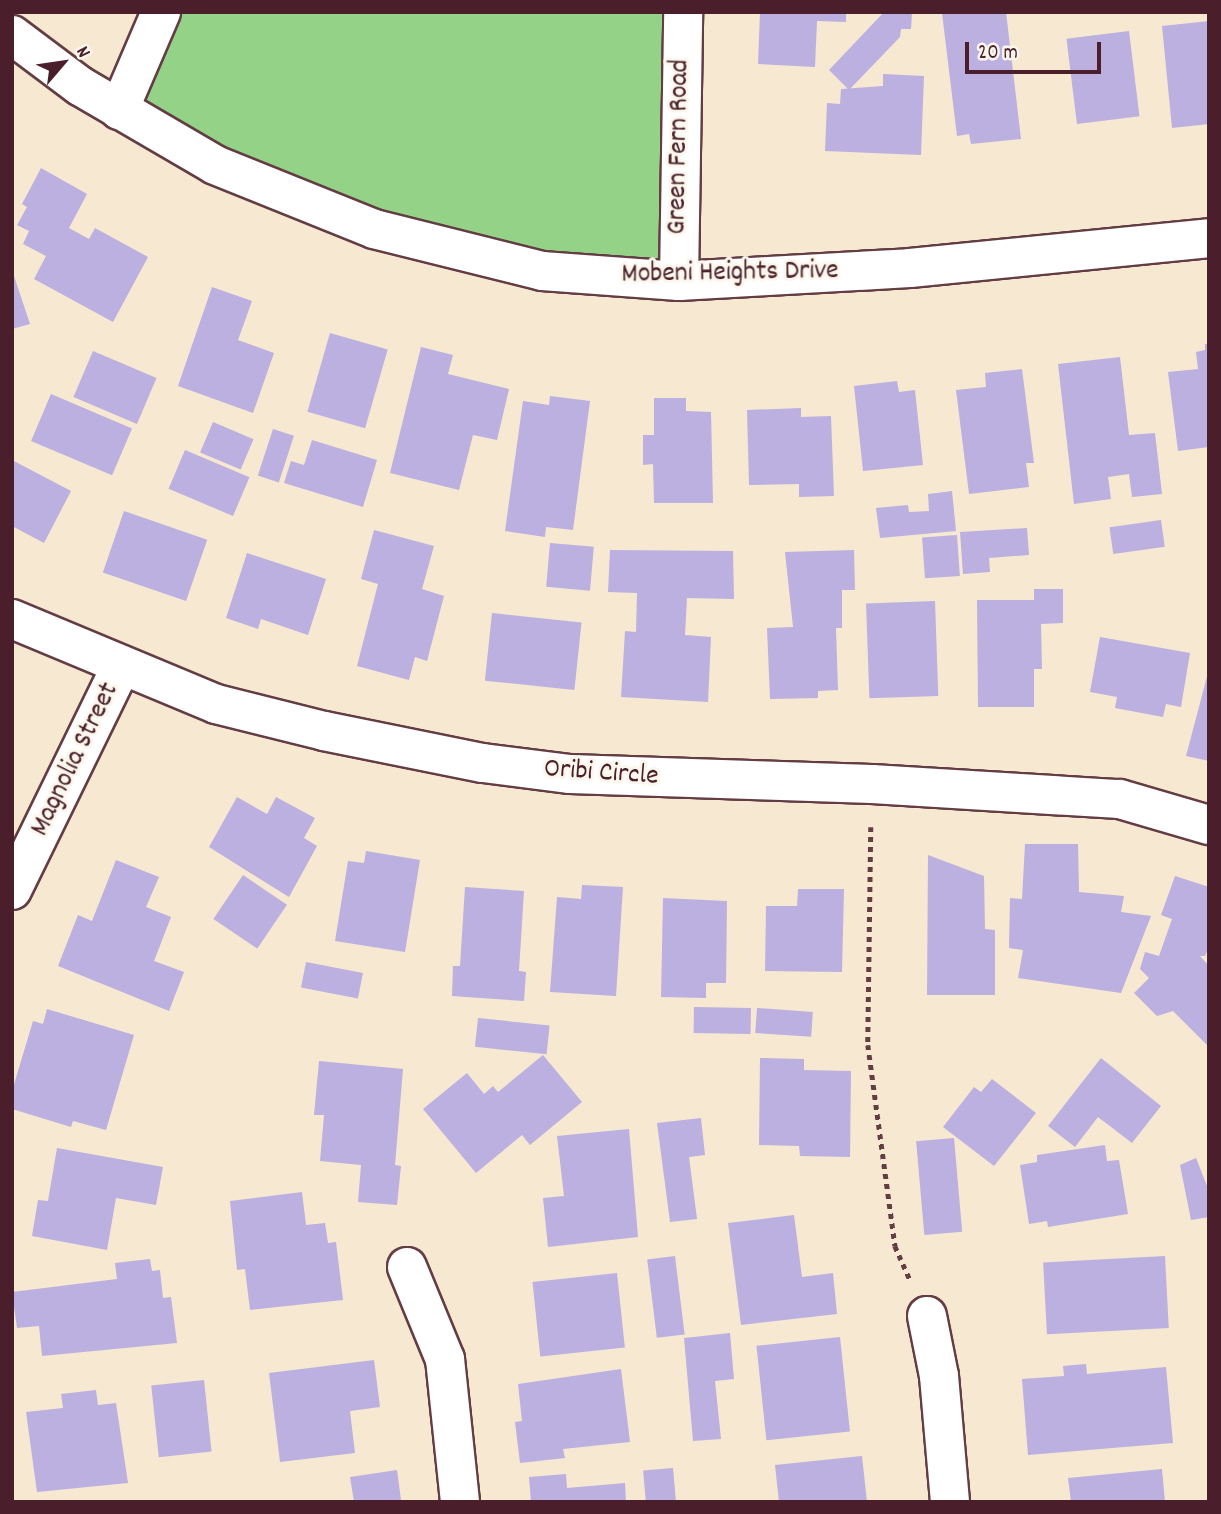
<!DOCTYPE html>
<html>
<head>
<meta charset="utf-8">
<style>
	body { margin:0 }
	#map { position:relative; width:1221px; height:1514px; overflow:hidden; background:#f6e8d1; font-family:Dekko,sans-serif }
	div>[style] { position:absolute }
	.green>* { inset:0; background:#94d288 }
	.building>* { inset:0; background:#bbb0e0; transform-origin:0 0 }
	.path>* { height:4.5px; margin-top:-2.25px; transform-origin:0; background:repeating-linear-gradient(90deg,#643d44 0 5px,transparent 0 10px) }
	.roads { filter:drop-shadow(2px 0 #643d44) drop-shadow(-2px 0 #643d44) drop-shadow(0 2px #643d44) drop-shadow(0 -2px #643d44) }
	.street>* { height:38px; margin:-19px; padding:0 19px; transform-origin:19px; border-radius:19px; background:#fff }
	span { translate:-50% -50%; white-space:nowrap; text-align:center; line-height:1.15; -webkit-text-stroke:6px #fbf7ec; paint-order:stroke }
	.street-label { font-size:28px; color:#4a1f2b }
	.frame { position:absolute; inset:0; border:14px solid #4a1f2b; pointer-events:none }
	.north { position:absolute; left:28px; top:28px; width:70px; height:70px; -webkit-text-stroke:5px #fbf7ec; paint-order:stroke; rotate:61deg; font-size:19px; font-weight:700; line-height:28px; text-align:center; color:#4a1f2b }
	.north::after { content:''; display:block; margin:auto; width:24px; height:32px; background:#4a1f2b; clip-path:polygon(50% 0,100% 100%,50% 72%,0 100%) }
	.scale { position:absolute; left:965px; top:42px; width:136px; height:32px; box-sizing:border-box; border:4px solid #4a1f2b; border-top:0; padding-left:9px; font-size:21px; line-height:24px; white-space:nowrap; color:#4a1f2b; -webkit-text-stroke:5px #fbf7ec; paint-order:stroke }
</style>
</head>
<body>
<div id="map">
	<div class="green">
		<div style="clip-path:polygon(162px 12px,682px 12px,679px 280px,484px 258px,120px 111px)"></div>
	</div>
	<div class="building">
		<div style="clip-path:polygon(760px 12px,846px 12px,846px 22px,817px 21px,815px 67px,758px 64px)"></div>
		<div style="clip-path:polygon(884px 12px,912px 12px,911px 29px,901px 29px,900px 37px,849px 90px,829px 70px)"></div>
		<div style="clip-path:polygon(1006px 12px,1021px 139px,971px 144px,969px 134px,957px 136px,942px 13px)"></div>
		<div style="clip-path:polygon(1209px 21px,1209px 124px,1172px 128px,1162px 26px)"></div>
		<div style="left:1129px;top:31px;width:86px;height:63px;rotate:83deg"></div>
		<div style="clip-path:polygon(883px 74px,924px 76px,921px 155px,825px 151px,827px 103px,840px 104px,841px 89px,883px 86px)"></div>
		<div style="clip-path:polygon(41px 168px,87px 194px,69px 228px,89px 239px,95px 228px,148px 257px,113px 322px,34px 279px,46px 256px,23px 244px,29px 231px,17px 225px,27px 207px,22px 204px)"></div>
		<div style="clip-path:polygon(12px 270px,30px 324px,12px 329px)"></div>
		<div style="clip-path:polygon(212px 287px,252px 301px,238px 340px,274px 353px,253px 413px,178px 386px)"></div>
		<div style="left:330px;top:333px;width:60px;height:82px;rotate:16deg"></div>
		<div style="clip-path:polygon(1205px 344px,1209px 344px,1209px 447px,1178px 451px,1168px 372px,1198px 369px,1196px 352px,1205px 350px)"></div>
		<div style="clip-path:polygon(421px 347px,453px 355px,448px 374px,509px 389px,497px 440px,473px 435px,459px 490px,390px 473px)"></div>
		<div style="left:93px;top:351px;width:69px;height:50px;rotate:23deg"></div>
		<div style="clip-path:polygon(1120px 357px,1129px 435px,1155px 433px,1162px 494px,1132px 497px,1129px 474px,1108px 477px,1111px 499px,1074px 504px,1058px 364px)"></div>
		<div style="clip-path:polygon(1022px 369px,1034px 463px,1026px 463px,1029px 487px,969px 494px,956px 390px,986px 387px,985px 373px)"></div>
		<div style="clip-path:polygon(897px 381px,899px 392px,915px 390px,923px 465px,863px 471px,854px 386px)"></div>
		<div style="left:51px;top:394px;width:88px;height:51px;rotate:23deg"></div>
		<div style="clip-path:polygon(550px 396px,590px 401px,573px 530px,546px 527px,545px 537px,505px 531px,523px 401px,549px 405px)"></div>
		<div style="clip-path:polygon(654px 398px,686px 398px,686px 411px,711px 412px,713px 503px,654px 503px,653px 464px,643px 465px,643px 435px,654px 435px)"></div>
		<div style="clip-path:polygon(801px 408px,801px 417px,831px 416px,834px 496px,799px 497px,799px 484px,749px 485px,747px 410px)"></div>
		<div style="left:213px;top:422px;width:44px;height:33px;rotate:23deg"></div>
		<div style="left:273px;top:429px;width:22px;height:49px;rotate:18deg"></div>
		<div style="clip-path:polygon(312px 440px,377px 460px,363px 507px,284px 483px,291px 461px,304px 465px)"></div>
		<div style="left:185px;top:450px;width:70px;height:42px;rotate:23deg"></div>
		<div style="clip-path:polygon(12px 460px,71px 491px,44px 543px,12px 526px)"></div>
		<div style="clip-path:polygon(952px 491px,956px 531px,880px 538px,876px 508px,908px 505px,909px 512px,929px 511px,928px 494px)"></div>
		<div style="left:124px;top:511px;width:88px;height:65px;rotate:19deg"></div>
		<div style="left:1161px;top:520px;width:27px;height:52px;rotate:82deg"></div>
		<div style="clip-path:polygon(1027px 528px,1029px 555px,989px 558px,990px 572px,963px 574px,960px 532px)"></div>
		<div style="clip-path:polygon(374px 530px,434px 546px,422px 589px,444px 596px,427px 661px,415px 657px,409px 680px,357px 666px,378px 584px,361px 579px)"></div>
		<div style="left:957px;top:535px;width:41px;height:35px;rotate:86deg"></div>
		<div style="left:550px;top:543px;width:44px;height:44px;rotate:5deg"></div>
		<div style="clip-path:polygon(610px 550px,733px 551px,734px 599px,687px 598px,685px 635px,711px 637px,708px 702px,621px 697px,625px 631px,636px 632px,637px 593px,608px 592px)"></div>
		<div style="clip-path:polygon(854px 550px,855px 590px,842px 590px,842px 628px,836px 628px,838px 690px,818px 691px,818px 698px,770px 699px,767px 628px,793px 627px,785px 552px)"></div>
		<div style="clip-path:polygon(247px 553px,326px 579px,308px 635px,261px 619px,258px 629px,226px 618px)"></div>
		<div style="clip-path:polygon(1034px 589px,1063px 589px,1063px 623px,1041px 624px,1042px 669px,1034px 669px,1034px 707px,978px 707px,977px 600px,1034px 600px)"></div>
		<div style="left:935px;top:601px;width:95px;height:69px;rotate:88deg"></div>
		<div style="left:492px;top:613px;width:90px;height:68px;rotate:6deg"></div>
		<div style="clip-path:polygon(1100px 637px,1190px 653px,1181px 707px,1166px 704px,1163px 717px,1115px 708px,1117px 697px,1090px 692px)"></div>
		<div style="clip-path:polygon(1209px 669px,1209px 761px,1186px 756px)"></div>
		<div style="clip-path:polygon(237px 797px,267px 814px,276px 797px,315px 818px,304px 838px,317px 846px,289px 897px,209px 847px)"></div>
		<div style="clip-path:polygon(1025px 844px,1078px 844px,1079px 892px,1124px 896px,1121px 912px,1151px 916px,1121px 993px,1018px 978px,1023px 950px,1009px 948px,1010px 898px,1022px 899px)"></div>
		<div style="clip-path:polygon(366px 851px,420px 860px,405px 952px,335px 941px,348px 861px,364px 863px)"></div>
		<div style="clip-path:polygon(928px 855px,984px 876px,985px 929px,995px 930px,995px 995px,927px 995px)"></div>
		<div style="clip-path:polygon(116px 860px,159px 877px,146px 907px,171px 917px,154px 961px,184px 972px,169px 1011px,58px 966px,78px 915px,92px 921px)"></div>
		<div style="left:243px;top:875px;width:53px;height:53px;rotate:34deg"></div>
		<div style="clip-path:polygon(1175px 876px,1209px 887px,1209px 947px,1205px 956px,1200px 956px,1209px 966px,1209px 1047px,1173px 1011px,1157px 1016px,1134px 993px,1149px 978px,1140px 969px,1145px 952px,1159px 956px,1172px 919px,1161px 915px)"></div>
		<div style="clip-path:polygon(582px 885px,623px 887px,616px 996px,550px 992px,557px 897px,581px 899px)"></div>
		<div style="clip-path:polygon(465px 887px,524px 891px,519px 971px,526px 972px,524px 1001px,452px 996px,453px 966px,460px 966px)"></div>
		<div style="clip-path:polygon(798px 889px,844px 889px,842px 972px,765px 971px,766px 906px,797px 906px)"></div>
		<div style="clip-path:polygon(663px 898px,727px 901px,726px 983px,706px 983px,706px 998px,661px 997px)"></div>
		<div style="left:306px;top:962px;width:58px;height:26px;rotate:11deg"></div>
		<div style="left:694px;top:1007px;width:57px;height:26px;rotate:1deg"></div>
		<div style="left:757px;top:1008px;width:56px;height:25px;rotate:4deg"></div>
		<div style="clip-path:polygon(47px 1009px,134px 1035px,106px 1130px,73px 1121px,71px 1127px,12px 1109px,12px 1091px,33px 1021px,43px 1024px)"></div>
		<div style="left:478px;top:1018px;width:72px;height:29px;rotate:6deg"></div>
		<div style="clip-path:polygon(543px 1055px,582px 1102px,530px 1145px,522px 1135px,476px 1173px,423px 1109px,467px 1073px,484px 1094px,493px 1086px,498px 1092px)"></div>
		<div style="clip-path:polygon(760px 1058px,804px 1059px,804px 1070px,851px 1071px,850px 1157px,800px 1156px,799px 1146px,759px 1145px)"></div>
		<div style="clip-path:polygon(1101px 1058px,1161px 1106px,1132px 1143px,1098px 1117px,1075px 1147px,1048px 1126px)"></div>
		<div style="clip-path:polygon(319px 1061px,403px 1069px,395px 1165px,401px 1166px,397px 1205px,358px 1202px,361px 1165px,320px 1161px,324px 1115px,314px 1115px)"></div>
		<div style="clip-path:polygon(992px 1079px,1036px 1113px,994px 1166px,943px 1127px,974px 1087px,981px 1092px)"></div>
		<div style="clip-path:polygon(701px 1118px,705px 1155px,689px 1157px,697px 1219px,670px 1222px,657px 1123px)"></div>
		<div style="clip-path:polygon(629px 1129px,638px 1237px,548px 1247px,543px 1198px,564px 1196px,557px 1136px)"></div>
		<div style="left:954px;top:1138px;width:94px;height:38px;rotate:85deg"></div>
		<div style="clip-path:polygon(1105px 1145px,1107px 1161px,1119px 1160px,1128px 1214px,1048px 1227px,1047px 1221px,1029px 1224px,1020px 1165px,1037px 1162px,1037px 1155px)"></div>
		<div style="clip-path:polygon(57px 1148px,163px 1167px,156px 1205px,116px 1198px,107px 1250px,32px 1236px,38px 1200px,48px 1201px)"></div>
		<div style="clip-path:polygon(1196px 1158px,1209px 1191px,1209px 1217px,1191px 1220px,1180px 1165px)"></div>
		<div style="clip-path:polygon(302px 1192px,306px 1225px,325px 1223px,328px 1243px,336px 1242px,343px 1300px,250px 1310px,245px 1269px,237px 1270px,230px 1201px)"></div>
		<div style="clip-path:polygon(794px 1215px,802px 1277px,833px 1273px,837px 1314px,741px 1325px,728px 1223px)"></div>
		<div style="left:675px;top:1256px;width:79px;height:28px;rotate:83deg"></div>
		<div style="left:1165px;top:1256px;width:72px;height:122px;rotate:87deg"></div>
		<div style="clip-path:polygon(150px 1259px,152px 1271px,160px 1270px,163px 1298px,171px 1297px,177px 1343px,42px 1356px,39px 1326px,17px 1328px,12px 1292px,117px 1279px,115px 1263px)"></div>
		<div style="left:617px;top:1273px;width:75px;height:85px;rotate:84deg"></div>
		<div style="clip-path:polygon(730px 1333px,734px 1379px,715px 1381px,721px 1439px,693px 1441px,684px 1338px)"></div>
		<div style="left:840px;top:1337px;width:95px;height:84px;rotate:84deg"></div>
		<div style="clip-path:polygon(374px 1360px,380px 1407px,350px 1411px,355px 1453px,280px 1462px,269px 1373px)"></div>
		<div style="clip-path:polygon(1086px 1364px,1087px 1374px,1166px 1367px,1173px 1443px,1028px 1455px,1022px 1379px,1064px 1376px,1063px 1366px)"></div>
		<div style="clip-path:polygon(621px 1369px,630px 1442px,563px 1449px,565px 1458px,520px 1463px,515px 1422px,522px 1421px,518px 1384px)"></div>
		<div style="left:204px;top:1380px;width:72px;height:53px;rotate:84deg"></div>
		<div style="clip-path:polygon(96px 1390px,98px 1405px,116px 1403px,128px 1483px,37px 1492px,26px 1412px,63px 1408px,61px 1394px)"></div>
		<div style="clip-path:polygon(862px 1456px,867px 1502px,779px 1502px,775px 1465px)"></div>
		<div style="left:673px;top:1468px;width:34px;height:30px;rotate:85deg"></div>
		<div style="clip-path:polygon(1162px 1469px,1165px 1502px,1071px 1502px,1068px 1478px)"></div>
		<div style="clip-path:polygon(397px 1470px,401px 1500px,354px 1502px,350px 1477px)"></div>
		<div style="clip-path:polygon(566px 1474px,567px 1488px,625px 1483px,626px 1502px,531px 1502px,529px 1477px)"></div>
	</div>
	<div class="path">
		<div style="left:871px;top:827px;width:218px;rotate:90.8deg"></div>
		<div style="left:868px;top:1045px;width:203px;rotate:82.3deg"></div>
		<div style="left:895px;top:1246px;width:36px;rotate:66deg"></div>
	</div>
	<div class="roads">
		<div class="street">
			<div style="left:12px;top:35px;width:85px;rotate:36.9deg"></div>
			<div style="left:80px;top:86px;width:156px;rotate:30.3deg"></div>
			<div style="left:215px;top:165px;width:171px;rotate:21.9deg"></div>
			<div style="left:374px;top:229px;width:173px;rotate:14deg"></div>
			<div style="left:542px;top:271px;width:137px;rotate:4.2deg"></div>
			<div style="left:679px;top:281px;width:231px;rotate:-3.2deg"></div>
			<div style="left:910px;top:268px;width:301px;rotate:-5.7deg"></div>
			<div style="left:119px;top:110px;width:107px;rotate:-66.8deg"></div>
			<div style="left:679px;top:281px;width:269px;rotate:-89.1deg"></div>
			<div style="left:12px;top:619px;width:221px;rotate:22.6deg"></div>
			<div style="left:216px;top:704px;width:111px;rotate:14deg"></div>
			<div style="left:324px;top:731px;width:162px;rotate:11.4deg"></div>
			<div style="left:483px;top:763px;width:88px;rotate:7.2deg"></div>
			<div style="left:570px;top:774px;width:302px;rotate:1.9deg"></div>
			<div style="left:872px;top:784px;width:248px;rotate:3.5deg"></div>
			<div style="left:1120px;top:799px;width:93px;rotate:16.3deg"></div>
			<div style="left:12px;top:890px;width:248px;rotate:-64deg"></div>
			<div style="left:407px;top:1267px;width:100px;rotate:67.6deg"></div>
			<div style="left:445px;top:1359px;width:144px;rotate:84deg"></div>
			<div style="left:927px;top:1316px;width:61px;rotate:78.7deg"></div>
			<div style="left:939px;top:1376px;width:126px;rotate:85deg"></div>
		</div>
	</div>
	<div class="street-label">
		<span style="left:680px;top:147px;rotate:-89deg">Green Fern Road</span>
		<span style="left:730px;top:274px;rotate:-1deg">Mobeni Heights Drive</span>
		<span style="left:76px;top:760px;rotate:-64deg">Magnolia Street</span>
		<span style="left:601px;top:774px;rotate:4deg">Oribi Circle</span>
	</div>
	<div class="frame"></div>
	<div class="north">N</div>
	<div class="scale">20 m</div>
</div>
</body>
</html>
